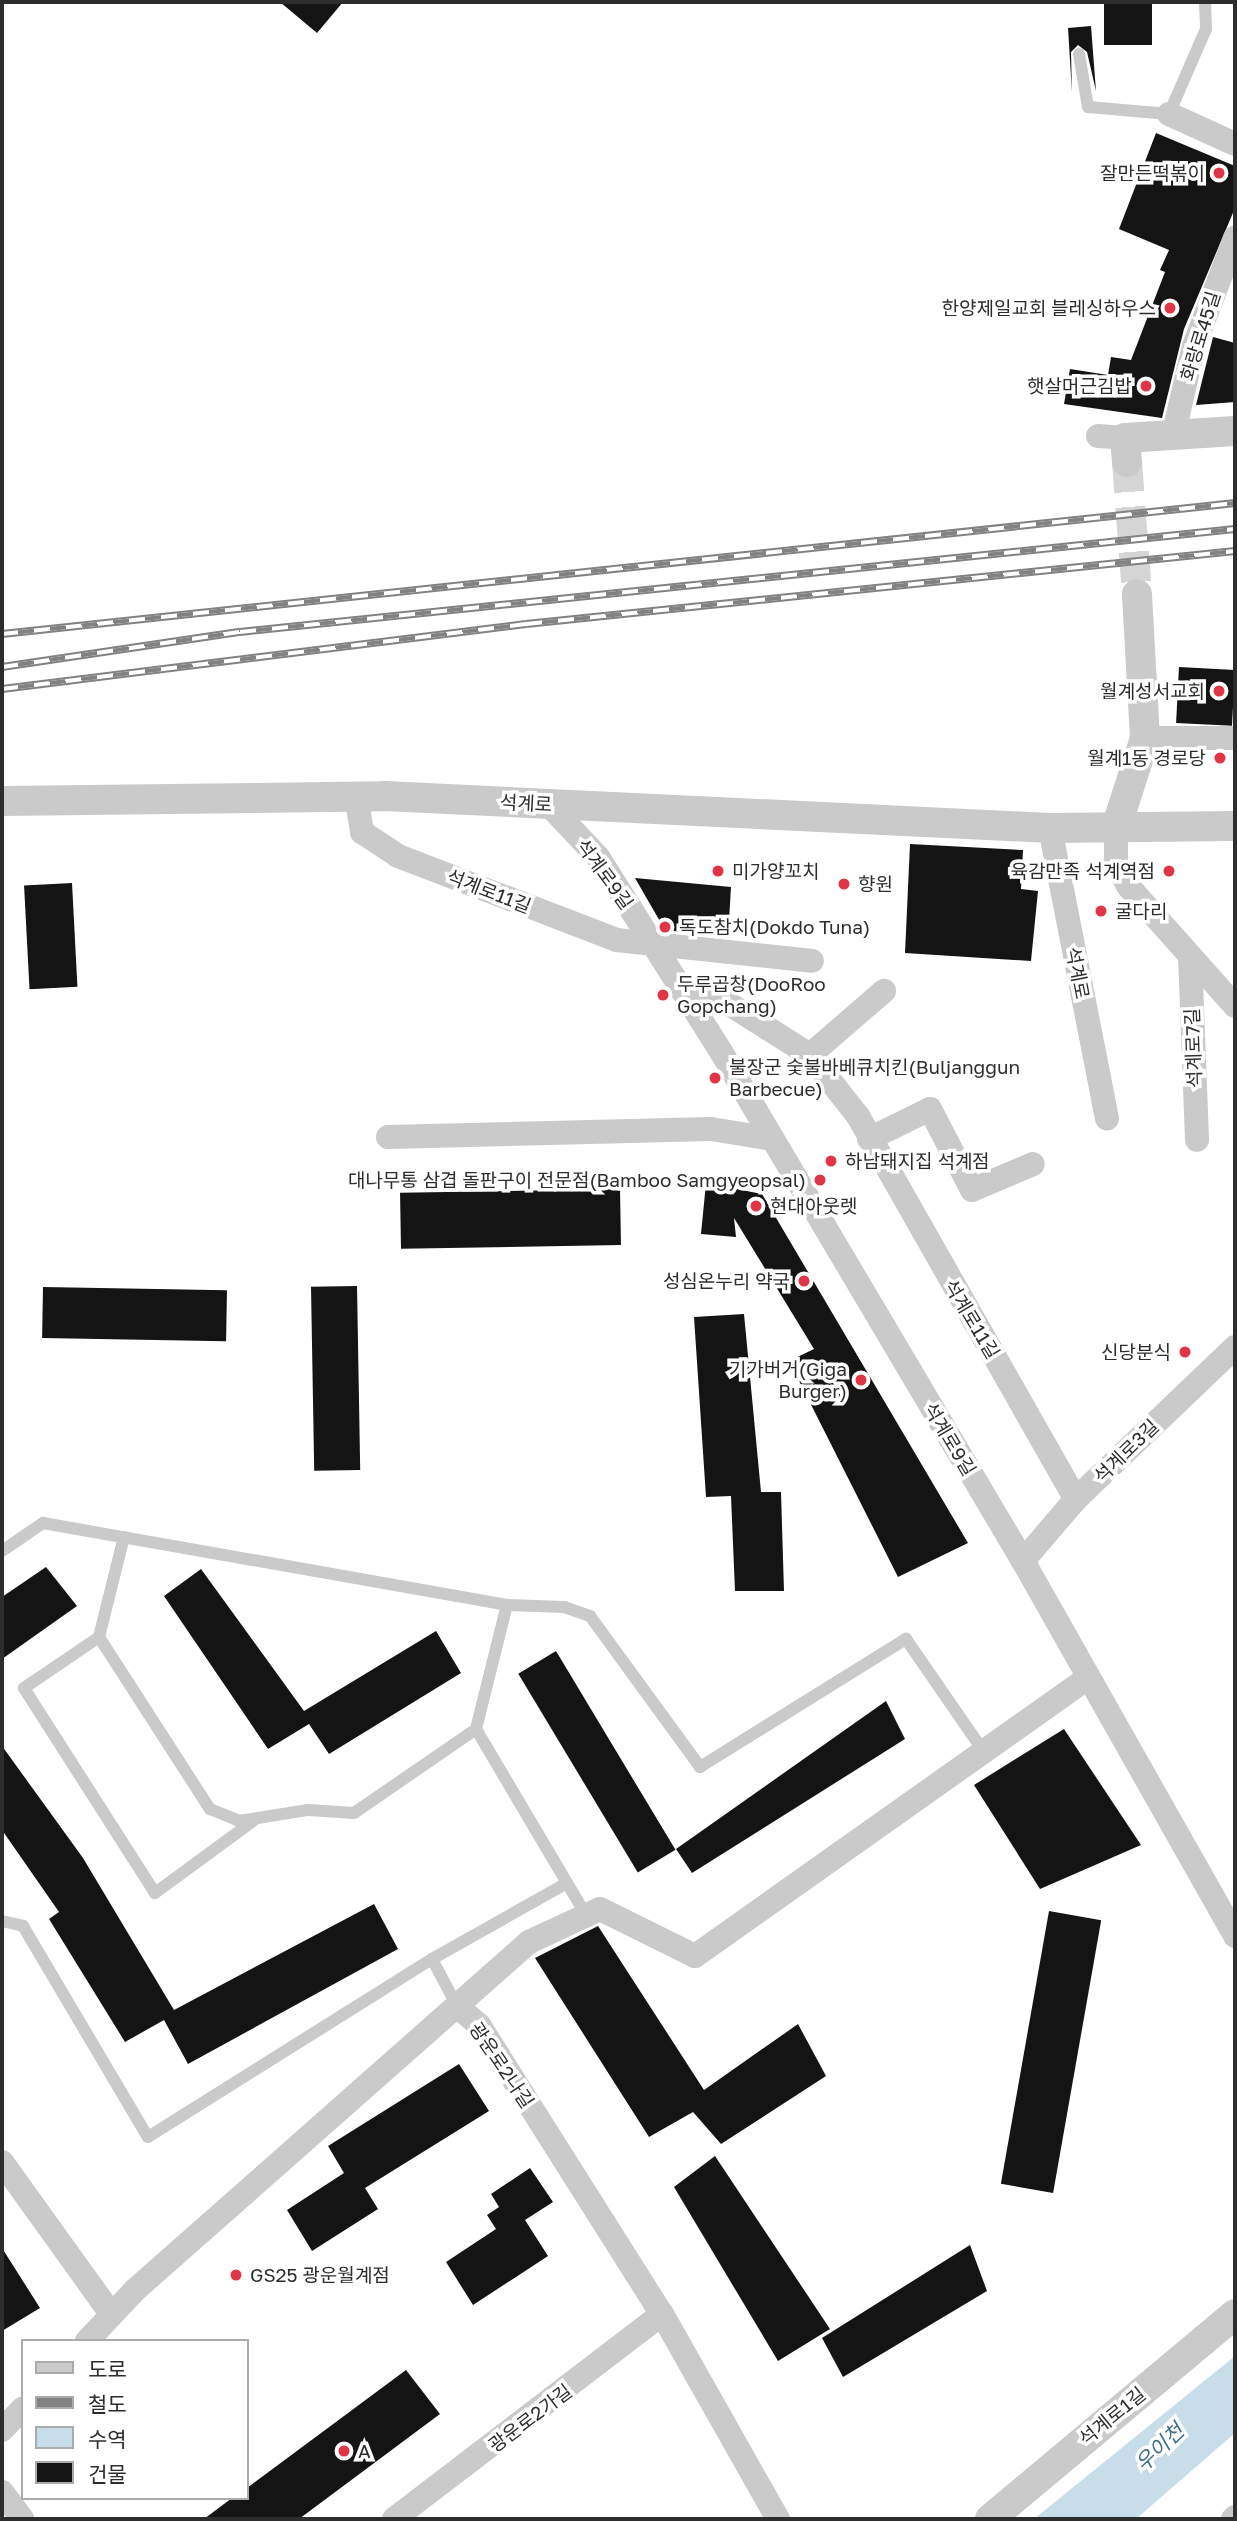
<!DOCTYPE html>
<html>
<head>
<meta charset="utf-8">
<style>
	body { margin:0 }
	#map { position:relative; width:1237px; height:2521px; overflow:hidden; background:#fff; font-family:"Golos Text","Noto Sans KR",sans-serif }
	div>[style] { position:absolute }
	.water>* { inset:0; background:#c8ddea }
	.building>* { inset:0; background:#141414; transform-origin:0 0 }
	.tertiary-tunnel>* { height:30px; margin-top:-15px; transform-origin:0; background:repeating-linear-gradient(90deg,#d5d5d5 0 30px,transparent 0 45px) }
	.service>* { height:12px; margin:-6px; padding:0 6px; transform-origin:6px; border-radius:6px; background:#cacaca }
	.minor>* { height:24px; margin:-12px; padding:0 12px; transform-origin:12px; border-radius:12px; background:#cacaca }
	.tertiary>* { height:30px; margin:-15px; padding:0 15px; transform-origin:15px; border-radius:15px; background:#cacaca }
	.rail>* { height:8px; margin-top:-4px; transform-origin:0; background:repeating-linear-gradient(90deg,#fff 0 16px,#828282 0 32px); box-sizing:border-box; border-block:2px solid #828282 }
	.dots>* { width:19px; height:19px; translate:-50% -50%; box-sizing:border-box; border:4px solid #fff; border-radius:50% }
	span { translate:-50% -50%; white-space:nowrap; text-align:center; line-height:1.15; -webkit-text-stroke:7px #fff; paint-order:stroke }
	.poi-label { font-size:19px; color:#2d2d2d }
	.right { translate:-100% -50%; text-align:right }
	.left { translate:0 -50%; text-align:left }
	.street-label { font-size:19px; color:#2d2d2d }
	.water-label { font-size:21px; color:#3e708c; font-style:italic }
	.frame { position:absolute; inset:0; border:4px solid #2d2d2d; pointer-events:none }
	.legend { position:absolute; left:21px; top:2339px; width:228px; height:161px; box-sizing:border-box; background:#fff; border:2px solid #ababab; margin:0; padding:9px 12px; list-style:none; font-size:21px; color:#2d2d2d }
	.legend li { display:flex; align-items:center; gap:14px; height:35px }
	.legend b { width:35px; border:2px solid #ababab }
</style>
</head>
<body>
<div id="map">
	<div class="water">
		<div style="clip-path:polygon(1235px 2356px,1235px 2433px,1136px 2519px,1034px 2519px)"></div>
	</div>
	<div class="building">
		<div style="clip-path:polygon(280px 2px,343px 2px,317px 33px)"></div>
		<div style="left:1104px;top:2px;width:48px;height:43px"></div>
		<div style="clip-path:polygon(1091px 26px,1096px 91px,1087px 52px,1078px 45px,1071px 52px,1072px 93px,1068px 28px)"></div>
		<div style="clip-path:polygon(1156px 133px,1235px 166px,1235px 208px,1184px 329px,1162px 418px,1064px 404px,1070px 369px,1108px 375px,1111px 357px,1131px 360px,1165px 272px,1160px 270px,1169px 250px,1119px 229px)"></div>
		<div style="clip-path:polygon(1213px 337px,1235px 343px,1235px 402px,1196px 405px)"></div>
		<div style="left:1179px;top:667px;width:56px;height:56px;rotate:3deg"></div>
		<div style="clip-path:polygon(910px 844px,1023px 850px,1021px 889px,1038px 891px,1031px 961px,905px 953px)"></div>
		<div style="clip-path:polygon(635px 878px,731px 887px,728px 937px,665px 930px)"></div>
		<div style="left:72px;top:883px;width:104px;height:48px;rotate:87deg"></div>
		<div style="clip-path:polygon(706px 1183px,762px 1194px,968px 1543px,898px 1577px,789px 1361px,814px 1349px,734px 1218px,736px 1237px,701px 1234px)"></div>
		<div style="left:620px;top:1189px;width:56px;height:220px;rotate:89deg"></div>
		<div style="left:357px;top:1286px;width:184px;height:46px;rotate:89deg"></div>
		<div style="left:43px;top:1287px;width:184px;height:51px;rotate:1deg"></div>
		<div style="clip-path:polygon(744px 1314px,761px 1492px,781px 1492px,784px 1591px,735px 1591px,731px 1496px,706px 1497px,694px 1317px)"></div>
		<div style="clip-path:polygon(46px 1567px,77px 1606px,2px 1659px,2px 1597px)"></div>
		<div style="clip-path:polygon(201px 1569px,304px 1711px,436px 1631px,461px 1673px,329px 1754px,309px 1724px,268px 1749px,164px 1596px)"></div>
		<div style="left:556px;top:1651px;width:232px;height:44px;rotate:59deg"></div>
		<div style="clip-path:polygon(886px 1701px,905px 1739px,692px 1873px,676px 1849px)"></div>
		<div style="clip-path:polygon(1064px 1729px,1141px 1845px,1040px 1889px,974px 1785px)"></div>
		<div style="clip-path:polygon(2px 1746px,83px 1858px,174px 2010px,374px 1904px,398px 1949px,188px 2064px,164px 2020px,125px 2042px,49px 1919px,59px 1912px,2px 1830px)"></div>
		<div style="left:1049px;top:1911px;width:53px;height:277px;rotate:10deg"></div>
		<div style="clip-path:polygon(598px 1926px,704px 2090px,798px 2024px,826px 2076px,721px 2144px,693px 2112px,649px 2137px,535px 1958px)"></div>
		<div style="clip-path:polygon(459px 2064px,489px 2111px,365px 2188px,378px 2209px,312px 2251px,287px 2210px,344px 2173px,328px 2146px)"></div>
		<div style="clip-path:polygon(715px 2156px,830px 2329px,778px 2361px,674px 2187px)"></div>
		<div style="clip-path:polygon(530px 2168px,553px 2202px,525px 2220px,548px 2256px,473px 2305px,446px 2262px,496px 2229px,487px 2215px,499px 2207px,491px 2194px)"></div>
		<div style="clip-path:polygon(970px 2245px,987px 2291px,843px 2377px,822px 2338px)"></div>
		<div style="clip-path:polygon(2px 2248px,40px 2308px,2px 2331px)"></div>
		<div style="clip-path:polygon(406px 2370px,440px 2414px,299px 2519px,204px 2519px,232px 2498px,247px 2498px,247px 2488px)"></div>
	</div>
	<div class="tertiary-tunnel">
		<div style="left:1127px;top:462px;width:132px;rotate:85.7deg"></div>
	</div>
	<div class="service">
		<div style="left:1079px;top:54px;width:54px;rotate:80.4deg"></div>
		<div style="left:1088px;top:107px;width:81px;rotate:4.9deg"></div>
		<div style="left:1169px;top:114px;width:93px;rotate:-66.5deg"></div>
		<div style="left:1206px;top:29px;width:27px;rotate:-92deg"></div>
		<div style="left:2px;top:1551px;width:50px;rotate:-34.3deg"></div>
		<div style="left:43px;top:1523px;width:471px;rotate:10deg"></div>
		<div style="left:507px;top:1605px;width:57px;rotate:2deg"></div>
		<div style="left:564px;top:1607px;width:28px;rotate:19deg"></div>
		<div style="left:590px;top:1616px;width:187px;rotate:53.9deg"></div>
		<div style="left:700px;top:1767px;width:243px;rotate:-31.9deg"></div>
		<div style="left:906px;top:1639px;width:137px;rotate:55.4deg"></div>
		<div style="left:99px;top:1637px;width:103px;rotate:-76deg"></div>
		<div style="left:476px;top:1729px;width:128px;rotate:-76deg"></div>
		<div style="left:253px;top:1821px;width:122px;rotate:143.7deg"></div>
		<div style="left:155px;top:1893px;width:243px;rotate:-122.6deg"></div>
		<div style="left:24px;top:1688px;width:91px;rotate:-34.2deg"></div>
		<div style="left:99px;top:1637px;width:205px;rotate:57.2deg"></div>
		<div style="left:210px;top:1809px;width:31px;rotate:22deg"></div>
		<div style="left:239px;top:1821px;width:70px;rotate:-9.1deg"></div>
		<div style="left:308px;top:1810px;width:46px;rotate:3.7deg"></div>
		<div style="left:354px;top:1813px;width:148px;rotate:-34.5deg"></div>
		<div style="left:476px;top:1729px;width:218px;rotate:59.4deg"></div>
		<div style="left:2px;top:1921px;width:22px;rotate:13deg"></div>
		<div style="left:23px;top:1926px;width:245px;rotate:59.4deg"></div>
		<div style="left:148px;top:2137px;width:335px;rotate:-32.1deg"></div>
		<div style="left:432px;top:1959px;width:155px;rotate:-29.4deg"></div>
		<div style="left:432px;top:1959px;width:53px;rotate:62deg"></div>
	</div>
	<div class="minor">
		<div style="left:1169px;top:114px;width:72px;rotate:24.4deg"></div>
		<div style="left:1098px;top:436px;width:27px;rotate:4deg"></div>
		<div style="left:1173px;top:436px;width:92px;rotate:-76.9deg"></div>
		<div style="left:1194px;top:346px;width:116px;rotate:-69.2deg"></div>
		<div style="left:1145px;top:738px;width:90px"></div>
		<div style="left:356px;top:797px;width:36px;rotate:80deg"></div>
		<div style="left:362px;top:832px;width:43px;rotate:33.7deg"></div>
		<div style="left:398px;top:856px;width:235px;rotate:21deg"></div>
		<div style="left:617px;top:940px;width:196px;rotate:6.1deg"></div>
		<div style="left:549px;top:805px;width:71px;rotate:46.7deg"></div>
		<div style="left:598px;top:857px;width:234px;rotate:57.7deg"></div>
		<div style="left:723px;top:1055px;width:588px;rotate:59.34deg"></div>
		<div style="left:1023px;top:1561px;width:431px;rotate:60.5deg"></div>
		<div style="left:1050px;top:828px;width:296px;rotate:78.9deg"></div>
		<div style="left:1116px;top:828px;width:35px;rotate:90deg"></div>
		<div style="left:1116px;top:863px;width:27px;rotate:62deg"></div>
		<div style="left:1129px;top:887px;width:159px;rotate:48.3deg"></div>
		<div style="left:1190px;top:956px;width:184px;rotate:87.8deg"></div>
		<div style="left:681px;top:989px;width:38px;rotate:12deg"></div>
		<div style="left:718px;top:997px;width:109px;rotate:32.2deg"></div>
		<div style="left:810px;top:1055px;width:78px;rotate:51.8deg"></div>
		<div style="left:858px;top:1116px;width:441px;rotate:60.4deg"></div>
		<div style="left:810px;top:1055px;width:98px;rotate:-40.9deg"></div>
		<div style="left:388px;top:1137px;width:323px;rotate:-1.4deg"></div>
		<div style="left:711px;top:1129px;width:62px;rotate:9.3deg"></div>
		<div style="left:869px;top:1139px;width:68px;rotate:-26.2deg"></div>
		<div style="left:930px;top:1109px;width:91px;rotate:62.6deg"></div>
		<div style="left:972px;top:1190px;width:66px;rotate:-23.1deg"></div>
		<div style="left:1023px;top:1561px;width:82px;rotate:-49.5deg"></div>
		<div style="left:1076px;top:1499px;width:220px;rotate:-43.7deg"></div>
		<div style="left:457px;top:2006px;width:29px;rotate:41deg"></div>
		<div style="left:479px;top:2025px;width:342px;rotate:57.7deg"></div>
		<div style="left:662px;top:2314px;width:236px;rotate:60.5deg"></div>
		<div style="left:2px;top:2162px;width:188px;rotate:54.3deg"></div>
		<div style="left:87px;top:2341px;width:70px;rotate:-46.7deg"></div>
		<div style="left:135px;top:2290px;width:526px;rotate:-41.45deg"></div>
		<div style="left:529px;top:1942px;width:78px;rotate:-24.9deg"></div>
		<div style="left:600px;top:1909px;width:106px;rotate:26.3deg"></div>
		<div style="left:695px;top:1956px;width:481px;rotate:-35.3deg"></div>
		<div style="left:2px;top:2430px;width:30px;rotate:-46deg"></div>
		<div style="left:2px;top:2492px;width:34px;rotate:53deg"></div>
		<div style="left:394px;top:2519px;width:337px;rotate:-37.4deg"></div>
		<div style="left:1233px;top:2519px;width:3px;rotate:-45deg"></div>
	</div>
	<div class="tertiary">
		<div style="left:1127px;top:462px;width:24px;rotate:-95deg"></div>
		<div style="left:1125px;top:438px;width:110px;rotate:-3.6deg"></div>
		<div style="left:2px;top:801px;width:383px;rotate:-0.7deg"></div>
		<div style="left:385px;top:796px;width:666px;rotate:2.75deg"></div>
		<div style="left:1050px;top:828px;width:185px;rotate:-0.6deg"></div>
		<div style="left:1116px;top:828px;width:95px;rotate:-72.1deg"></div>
		<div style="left:1145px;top:738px;width:144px;rotate:-93.2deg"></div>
		<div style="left:990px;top:2519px;width:319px;rotate:-39.9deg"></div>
	</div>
	<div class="rail">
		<div style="left:2px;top:634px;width:1240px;rotate:-6.06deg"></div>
		<div style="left:2px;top:667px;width:241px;rotate:-8.4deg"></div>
		<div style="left:240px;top:632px;width:1000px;rotate:-5.91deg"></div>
		<div style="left:2px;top:689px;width:528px;rotate:-7.07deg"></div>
		<div style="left:526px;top:624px;width:713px;rotate:-5.88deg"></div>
	</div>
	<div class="dots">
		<div style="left:1219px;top:173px;background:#df3546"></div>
		<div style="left:1170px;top:308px;background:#df3546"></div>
		<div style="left:1146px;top:386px;background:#df3546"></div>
		<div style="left:1219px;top:691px;background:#df3546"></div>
		<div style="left:1220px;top:758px;background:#df3546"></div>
		<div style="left:718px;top:871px;background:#df3546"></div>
		<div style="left:1169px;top:871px;background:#df3546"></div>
		<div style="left:844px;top:884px;background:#df3546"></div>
		<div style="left:1101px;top:911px;background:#df3546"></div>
		<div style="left:665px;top:927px;background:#df3546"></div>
		<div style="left:663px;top:995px;background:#df3546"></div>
		<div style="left:715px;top:1078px;background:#df3546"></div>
		<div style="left:831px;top:1161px;background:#df3546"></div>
		<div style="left:820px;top:1180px;background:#df3546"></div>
		<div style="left:756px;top:1206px;background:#df3546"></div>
		<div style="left:804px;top:1281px;background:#df3546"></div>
		<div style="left:1185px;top:1352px;background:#df3546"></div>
		<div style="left:861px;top:1380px;background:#df3546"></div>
		<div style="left:236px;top:2275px;background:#df3546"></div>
		<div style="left:344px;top:2451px;background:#df3546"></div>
	</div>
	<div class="poi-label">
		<span class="right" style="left:1205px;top:173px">잘만든떡볶이</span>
		<span class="right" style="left:1156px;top:308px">한양제일교회 블레싱하우스</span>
		<span class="right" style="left:1132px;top:386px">햇살머근김밥</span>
		<span class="right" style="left:1205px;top:691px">월계성서교회</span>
		<span class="right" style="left:1206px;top:758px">월계1동 경로당</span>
		<span class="left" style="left:732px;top:871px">미가양꼬치</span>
		<span class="right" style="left:1155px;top:871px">육감만족 석계역점</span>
		<span class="left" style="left:858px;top:884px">향원</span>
		<span class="left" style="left:1115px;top:911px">굴다리</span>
		<span class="left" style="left:679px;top:927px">독도참치(Dokdo Tuna)</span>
		<span class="left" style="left:677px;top:995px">두루곱창(DooRoo<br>Gopchang)</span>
		<span class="left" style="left:729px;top:1078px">불장군 숯불바베큐치킨(Buljanggun<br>Barbecue)</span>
		<span class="left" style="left:845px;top:1161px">하남돼지집 석계점</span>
		<span class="right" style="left:806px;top:1180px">대나무통 삼겹 돌판구이 전문점(Bamboo Samgyeopsal)</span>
		<span class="left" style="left:770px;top:1206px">현대아웃렛</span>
		<span class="right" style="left:790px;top:1281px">성심온누리 약국</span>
		<span class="right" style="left:1171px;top:1352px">신당분식</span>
		<span class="right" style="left:847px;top:1380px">기가버거(Giga<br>Burger)</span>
		<span class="left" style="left:250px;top:2275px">GS25 광운월계점</span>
		<span class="left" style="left:358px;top:2451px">A</span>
	</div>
	<div class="street-label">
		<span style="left:1200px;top:336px;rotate:-73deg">화랑로45길</span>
		<span style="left:526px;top:803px;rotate:3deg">석계로</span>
		<span style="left:605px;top:874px;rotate:54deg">석계로9길</span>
		<span style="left:489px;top:891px;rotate:21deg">석계로11길</span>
		<span style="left:1078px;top:973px;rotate:79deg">석계로</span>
		<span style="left:1193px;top:1048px;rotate:-92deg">석계로7길</span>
		<span style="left:972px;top:1319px;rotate:59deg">석계로11길</span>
		<span style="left:950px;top:1439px;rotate:59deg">석계로9길</span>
		<span style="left:1126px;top:1451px;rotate:-44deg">석계로3길</span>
		<span style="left:502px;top:2065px;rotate:56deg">광운로2나길</span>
		<span style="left:1112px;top:2416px;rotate:-39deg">석계로1길</span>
		<span style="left:530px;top:2418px;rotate:-37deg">광운로2가길</span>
	</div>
	<div class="water-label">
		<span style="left:1159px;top:2447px;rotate:-44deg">우이천</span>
	</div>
	<div class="frame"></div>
	<ul class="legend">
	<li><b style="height:9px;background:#cacaca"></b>도로</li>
	<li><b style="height:9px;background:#828282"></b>철도</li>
	<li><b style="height:19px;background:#c8ddea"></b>수역</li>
	<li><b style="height:19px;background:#141414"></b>건물</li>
	</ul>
</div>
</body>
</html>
